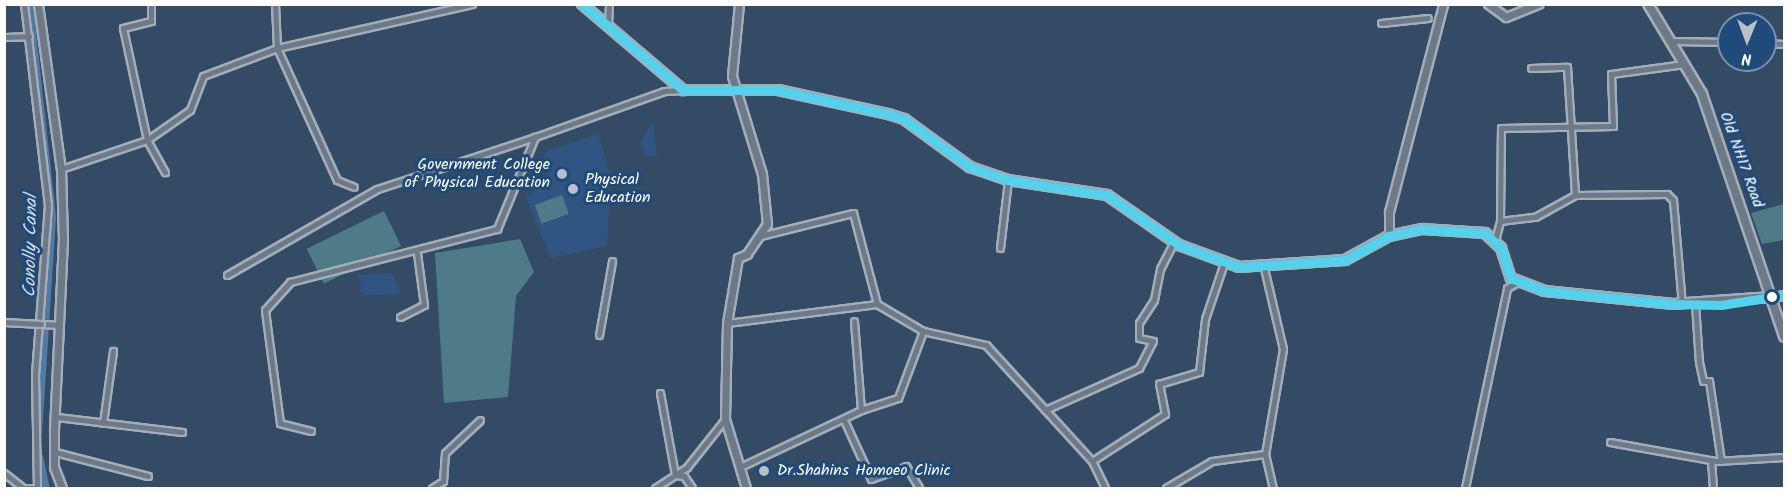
<!DOCTYPE html>
<html>
<head>
<meta charset="utf-8">
<style>
	body { margin:0 }
	#map { position:relative; width:1789px; height:493px; overflow:hidden; background:#344b65; font-family:Kalam,sans-serif }
	div>[style] { position:absolute }
	.built>* { inset:0; background:#315583 }
	.round { border-radius:50% }
	.green>* { inset:0; background:#4f7b88; transform-origin:0 0 }
	.canal>* { height:7px; margin:-3.5px; padding:0 3.5px; transform-origin:3.5px; border-radius:3.5px; background:#527ba4 }
	.roads { filter:drop-shadow(2px 0 #a4aeba) drop-shadow(-2px 0 #a4aeba) drop-shadow(0 2px #a4aeba) drop-shadow(0 -2px #a4aeba) }
	.street>* { height:5px; margin:-2.5px; padding:0 2.5px; transform-origin:2.5px; border-radius:2.5px; background:#6d7986 }
	.secondary>* { height:7px; margin:-3.5px; padding:0 3.5px; transform-origin:3.5px; border-radius:3.5px; background:#6d7986 }
	.primary>* { height:8px; margin:-4px; padding:0 4px; transform-origin:4px; border-radius:4px; background:#6d7986 }
	.bridges { filter:drop-shadow(2px 0 #a4aeba) drop-shadow(-2px 0 #a4aeba) drop-shadow(0 2px #a4aeba) drop-shadow(0 -2px #a4aeba) }
	.street-bridge>* { height:5px; margin:-2.5px; padding:0 2.5px; transform-origin:2.5px; border-radius:2.5px; background:#6d7986 }
	.bus-1>* { height:9px; margin:-4.5px; padding:0 4.5px; transform-origin:4.5px; border-radius:4.5px; background:#53d2ee }
	.dots>* { width:16px; height:16px; translate:-50% -50%; box-sizing:border-box; border:3px solid #1f4a7a; border-radius:50% }
	span { translate:-50% -50%; white-space:nowrap; text-align:center; line-height:1.15; -webkit-text-stroke:6px #1f4a7a; paint-order:stroke }
	.street-label { font-size:16px; color:#fff }
	.poi-label { font-size:16px; color:#fff }
	.right { translate:-100% -50%; text-align:right }
	.left { translate:0 -50%; text-align:left }
	.water-label { font-size:18px; color:#d4dfea; font-style:italic }
	.frame { position:absolute; inset:0; border:6px solid #fff; pointer-events:none }
	.north { position:absolute; left:1717px; top:12px; width:60px; height:60px; box-sizing:border-box; background:#1f4a7a; border:2px solid #7992af; border-radius:50%; rotate:181deg; font-size:16px; font-weight:700; line-height:24px; text-align:center; color:#fff }
	.north::after { content:''; display:block; margin:auto; width:21px; height:27px; background:#b8c0c9; clip-path:polygon(50% 0,100% 100%,50% 72%,0 100%) }
</style>
</head>
<body>
<div id="map">
	<div class="built">
		<div style="clip-path:polygon(653px 121px,657px 156px,646px 155px,640px 142px)"></div>
		<div style="clip-path:polygon(598px 134px,611px 177px,607px 246px,551px 258px,526px 197px,547px 181px,545px 152px)"></div>
		<div class="round" style="left:25px;top:194px;width:14px;height:14px"></div>
		<div style="clip-path:polygon(392px 273px,401px 294px,364px 295px,357px 275px)"></div>
	</div>
	<div class="green">
		<div style="left:562px;top:195px;width:20px;height:29px;rotate:70deg"></div>
		<div style="clip-path:polygon(1784px 204px,1784px 240px,1762px 244px,1751px 213px)"></div>
		<div style="left:384px;top:211px;width:39px;height:86px;rotate:64deg"></div>
		<div style="clip-path:polygon(520px 239px,534px 272px,516px 296px,508px 397px,444px 403px,435px 253px)"></div>
	</div>
	<div class="canal">
		<div style="left:29px;top:4px;width:214px;rotate:83.8deg"></div>
		<div style="left:52px;top:217px;width:216px;rotate:93.7deg"></div>
		<div style="left:39px;top:456px;width:33px;rotate:78deg"></div>
	</div>
	<div class="roads">
		<div class="street">
			<div style="left:24px;top:4px;width:202px;rotate:83.2deg"></div>
			<div style="left:48px;top:205px;width:169px;rotate:94.4deg"></div>
			<div style="left:35px;top:374px;width:113px;rotate:89deg"></div>
			<div style="left:151px;top:4px;width:17px;rotate:90deg"></div>
			<div style="left:151px;top:21px;width:29px;rotate:166deg"></div>
			<div style="left:123px;top:28px;width:115px;rotate:77.9deg"></div>
			<div style="left:147px;top:140px;width:37px;rotate:61deg"></div>
			<div style="left:275px;top:4px;width:44px;rotate:87.4deg"></div>
			<div style="left:277px;top:48px;width:200px;rotate:-12.7deg"></div>
			<div style="left:1381px;top:23px;width:47px;rotate:-6.1deg"></div>
			<div style="left:608px;top:24px;width:20px;rotate:-87deg"></div>
			<div style="left:4px;top:37px;width:25px;rotate:-2deg"></div>
			<div style="left:1673px;top:41px;width:56px;rotate:1deg"></div>
			<div style="left:1765px;top:43px;width:19px;rotate:3deg"></div>
			<div style="left:1531px;top:68px;width:36px;rotate:-2deg"></div>
			<div style="left:1567px;top:67px;width:128px;rotate:86.4deg"></div>
			<div style="left:61px;top:169px;width:91px;rotate:-18.6deg"></div>
			<div style="left:147px;top:140px;width:52px;rotate:-34.9deg"></div>
			<div style="left:190px;top:110px;width:36px;rotate:-69deg"></div>
			<div style="left:203px;top:76px;width:79px;rotate:-20.7deg"></div>
			<div style="left:277px;top:48px;width:145px;rotate:65.6deg"></div>
			<div style="left:337px;top:180px;width:18px;rotate:22deg"></div>
			<div style="left:1500px;top:221px;width:35px;rotate:-7deg"></div>
			<div style="left:1535px;top:217px;width:46px;rotate:-28.8deg"></div>
			<div style="left:1575px;top:195px;width:92px;rotate:-0.6deg"></div>
			<div style="left:1667px;top:194px;width:8px;rotate:45deg"></div>
			<div style="left:1673px;top:200px;width:104px;rotate:85.1deg"></div>
			<div style="left:760px;top:236px;width:96px;rotate:-13.9deg"></div>
			<div style="left:853px;top:213px;width:94px;rotate:75.2deg"></div>
			<div style="left:1495px;top:240px;width:20px;rotate:-75deg"></div>
			<div style="left:1500px;top:221px;width:93px;rotate:-89.4deg"></div>
			<div style="left:1501px;top:128px;width:112px;rotate:-1deg"></div>
			<div style="left:1613px;top:126px;width:52px;rotate:-92.2deg"></div>
			<div style="left:1611px;top:74px;width:74px;rotate:-7.8deg"></div>
			<div style="left:1000px;top:248px;width:68px;rotate:-83.3deg"></div>
			<div style="left:1264px;top:268px;width:83px;rotate:76.8deg"></div>
			<div style="left:1283px;top:349px;width:107px;rotate:99.7deg"></div>
			<div style="left:1265px;top:454px;width:35px;rotate:77deg"></div>
			<div style="left:227px;top:275px;width:173px;rotate:-29.8deg"></div>
			<div style="left:377px;top:189px;width:166px;rotate:-18.2deg"></div>
			<div style="left:1695px;top:304px;width:58px;rotate:86.1deg"></div>
			<div style="left:1699px;top:362px;width:19px;rotate:78deg"></div>
			<div style="left:1703px;top:381px;width:6px"></div>
			<div style="left:1709px;top:381px;width:81px;rotate:81.5deg"></div>
			<div style="left:400px;top:317px;width:27px;rotate:-27deg"></div>
			<div style="left:424px;top:305px;width:52px;rotate:-97.7deg"></div>
			<div style="left:727px;top:323px;width:151px;rotate:-7.2deg"></div>
			<div style="left:877px;top:304px;width:53px;rotate:30.4deg"></div>
			<div style="left:923px;top:331px;width:65px;rotate:12.5deg"></div>
			<div style="left:986px;top:345px;width:157px;rotate:47.6deg"></div>
			<div style="left:1092px;top:461px;width:30px;rotate:64deg"></div>
			<div style="left:41px;top:324px;width:19px;rotate:3deg"></div>
			<div style="left:599px;top:335px;width:75px;rotate:-80deg"></div>
			<div style="left:660px;top:393px;width:83px;rotate:79.6deg"></div>
			<div style="left:675px;top:475px;width:9px;rotate:6deg"></div>
			<div style="left:684px;top:476px;width:14px;rotate:56deg"></div>
			<div style="left:861px;top:410px;width:39px;rotate:-18deg"></div>
			<div style="left:898px;top:398px;width:72px;rotate:-69.5deg"></div>
			<div style="left:1045px;top:410px;width:103px;rotate:-24.1deg"></div>
			<div style="left:1139px;top:368px;width:30px;rotate:-63deg"></div>
			<div style="left:1153px;top:341px;width:14px;rotate:-168deg"></div>
			<div style="left:1139px;top:338px;width:15px;rotate:-90deg"></div>
			<div style="left:1139px;top:323px;width:27px;rotate:-57deg"></div>
			<div style="left:1154px;top:300px;width:32px;rotate:-79deg"></div>
			<div style="left:1160px;top:269px;width:31px;rotate:-63deg"></div>
			<div style="left:57px;top:417px;width:126px;rotate:6.8deg"></div>
			<div style="left:844px;top:420px;width:65px;rotate:65.4deg"></div>
			<div style="left:871px;top:479px;width:37px;rotate:-20deg"></div>
			<div style="left:906px;top:466px;width:26px;rotate:59deg"></div>
			<div style="left:103px;top:423px;width:73px;rotate:-82.1deg"></div>
			<div style="left:311px;top:431px;width:32px;rotate:-166deg"></div>
			<div style="left:280px;top:423px;width:114px;rotate:-97.6deg"></div>
			<div style="left:265px;top:310px;width:38px;rotate:-48deg"></div>
			<div style="left:290px;top:282px;width:214px;rotate:-14.4deg"></div>
			<div style="left:497px;top:229px;width:100px;rotate:-67.6deg"></div>
			<div style="left:535px;top:137px;width:137px;rotate:-19.6deg"></div>
			<div style="left:664px;top:91px;width:19px;rotate:-3deg"></div>
			<div style="left:1610px;top:442px;width:108px;rotate:10.2deg"></div>
			<div style="left:1716px;top:461px;width:68px;rotate:-3.4deg"></div>
			<div style="left:55px;top:452px;width:96px;rotate:14.5deg"></div>
			<div style="left:1711px;top:460px;width:28px;rotate:86deg"></div>
			<div style="left:1092px;top:461px;width:87px;rotate:-32.8deg"></div>
			<div style="left:1165px;top:414px;width:31px;rotate:-101deg"></div>
			<div style="left:1159px;top:384px;width:42px;rotate:-16.7deg"></div>
			<div style="left:1199px;top:372px;width:53px;rotate:-83.5deg"></div>
			<div style="left:1205px;top:319px;width:59px;rotate:-71.3deg"></div>
			<div style="left:740px;top:467px;width:134px;rotate:-25.2deg"></div>
			<div style="left:861px;top:410px;width:89px;rotate:-94.5deg"></div>
			<div style="left:4px;top:473px;width:23px;rotate:38deg"></div>
			<div style="left:21px;top:488px;width:16px"></div>
			<div style="left:432px;top:488px;width:13px;rotate:-32deg"></div>
			<div style="left:443px;top:481px;width:28px;rotate:-86deg"></div>
			<div style="left:445px;top:453px;width:48px;rotate:-43.3deg"></div>
			<div style="left:655px;top:488px;width:38px;rotate:-33deg"></div>
			<div style="left:687px;top:467px;width:61px;rotate:-51.6deg"></div>
			<div style="left:1166px;top:488px;width:53px;rotate:-30.4deg"></div>
			<div style="left:1212px;top:461px;width:53px;rotate:-7.5deg"></div>
			<div style="left:1465px;top:488px;width:204px;rotate:-78.1deg"></div>
			<div style="left:1507px;top:288px;width:10px;rotate:-29deg"></div>
		</div>
		<div class="secondary">
			<div style="left:38px;top:4px;width:167px;rotate:82.1deg"></div>
			<div style="left:61px;top:169px;width:70px;rotate:88.4deg"></div>
			<div style="left:63px;top:239px;width:193px;rotate:92.7deg"></div>
			<div style="left:54px;top:432px;width:35px;rotate:90deg"></div>
			<div style="left:54px;top:467px;width:22px;rotate:69deg"></div>
			<div style="left:739px;top:4px;width:72px;rotate:95.6deg"></div>
			<div style="left:732px;top:76px;width:102px;rotate:73deg"></div>
			<div style="left:762px;top:174px;width:50px;rotate:84.3deg"></div>
			<div style="left:767px;top:224px;width:36px;rotate:124deg"></div>
			<div style="left:747px;top:254px;width:10px;rotate:156deg"></div>
			<div style="left:738px;top:258px;width:66px;rotate:99.6deg"></div>
			<div style="left:727px;top:323px;width:96px;rotate:91.2deg"></div>
			<div style="left:725px;top:419px;width:72px;rotate:73.1deg"></div>
			<div style="left:1488px;top:4px;width:22px;rotate:36deg"></div>
			<div style="left:1506px;top:17px;width:35px;rotate:-22deg"></div>
			<div style="left:1389px;top:236px;width:24px;rotate:-90deg"></div>
			<div style="left:1389px;top:212px;width:215px;rotate:-75.4deg"></div>
			<div style="left:1772px;top:297px;width:12px;rotate:-9deg"></div>
		</div>
		<div class="primary">
			<div style="left:582px;top:4px;width:133px;rotate:40.4deg"></div>
			<div style="left:683px;top:90px;width:95px"></div>
			<div style="left:778px;top:90px;width:113px;rotate:12.3deg"></div>
			<div style="left:888px;top:114px;width:17px;rotate:17deg"></div>
			<div style="left:904px;top:119px;width:82px;rotate:36deg"></div>
			<div style="left:970px;top:167px;width:40px;rotate:18.9deg"></div>
			<div style="left:1008px;top:180px;width:100px;rotate:8.6deg"></div>
			<div style="left:1107px;top:195px;width:88px;rotate:34.8deg"></div>
			<div style="left:1179px;top:245px;width:64px;rotate:20.1deg"></div>
			<div style="left:1239px;top:267px;width:106px;rotate:-3.8deg"></div>
			<div style="left:1345px;top:260px;width:50px;rotate:-28.6deg"></div>
			<div style="left:1389px;top:236px;width:34px;rotate:-12deg"></div>
			<div style="left:1422px;top:229px;width:63px;rotate:3.6deg"></div>
			<div style="left:1485px;top:233px;width:22px;rotate:43deg"></div>
			<div style="left:1501px;top:248px;width:32px;rotate:72deg"></div>
			<div style="left:1511px;top:278px;width:36px;rotate:21deg"></div>
			<div style="left:1545px;top:291px;width:129px;rotate:5.8deg"></div>
			<div style="left:1673px;top:304px;width:99px;rotate:-4deg"></div>
			<div style="left:1648px;top:4px;width:105px;rotate:59deg"></div>
			<div style="left:1702px;top:94px;width:256px;rotate:71.3deg"></div>
		</div>
	</div>
	<div class="bridges">
		<div class="street-bridge">
			<div style="left:4px;top:322px;width:37px;rotate:3deg"></div>
		</div>
	</div>
	<div class="bus-1">
		<div style="left:582px;top:4px;width:133px;rotate:40.4deg"></div>
		<div style="left:683px;top:90px;width:95px"></div>
		<div style="left:778px;top:90px;width:113px;rotate:12.3deg"></div>
		<div style="left:888px;top:114px;width:17px;rotate:17deg"></div>
		<div style="left:904px;top:119px;width:82px;rotate:36deg"></div>
		<div style="left:970px;top:167px;width:40px;rotate:18.9deg"></div>
		<div style="left:1008px;top:180px;width:100px;rotate:8.6deg"></div>
		<div style="left:1107px;top:195px;width:88px;rotate:34.8deg"></div>
		<div style="left:1179px;top:245px;width:64px;rotate:20.1deg"></div>
		<div style="left:1239px;top:267px;width:106px;rotate:-3.8deg"></div>
		<div style="left:1345px;top:260px;width:50px;rotate:-28.6deg"></div>
		<div style="left:1389px;top:236px;width:34px;rotate:-12deg"></div>
		<div style="left:1422px;top:229px;width:63px;rotate:3.6deg"></div>
		<div style="left:1485px;top:233px;width:22px;rotate:43deg"></div>
		<div style="left:1501px;top:248px;width:32px;rotate:72deg"></div>
		<div style="left:1511px;top:278px;width:36px;rotate:21deg"></div>
		<div style="left:1545px;top:291px;width:129px;rotate:5.8deg"></div>
		<div style="left:1673px;top:304px;width:48px;rotate:1.2deg"></div>
		<div style="left:1721px;top:305px;width:64px;rotate:-9deg"></div>
	</div>
	<div class="dots">
		<div style="left:562px;top:174px;background:#b8c0c9"></div>
		<div style="left:573px;top:189px;background:#b8c0c9"></div>
		<div style="left:1772px;top:297px;background:#fff"></div>
		<div style="left:764px;top:471px;background:#b8c0c9"></div>
	</div>
	<div class="street-label">
		<span style="left:1741px;top:160px;rotate:70deg">Old NH17 Road</span>
	</div>
	<div class="poi-label">
		<span class="right" style="left:550px;top:174px">Government College<br>of Physical Education</span>
		<span class="left" style="left:585px;top:189px">Physical<br>Education</span>
		<span class="left" style="left:777px;top:471px">Dr.Shahins Homoeo Clinic</span>
	</div>
	<div class="water-label">
		<span style="left:32px;top:246px;rotate:-89deg">Conolly Canal</span>
	</div>
	<div class="frame"></div>
	<div class="north">N</div>
</div>
</body>
</html>
